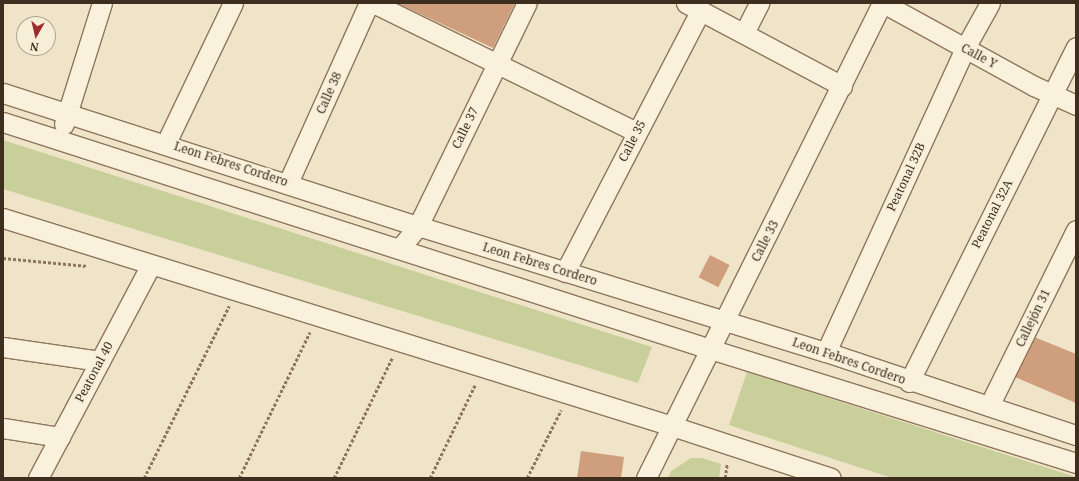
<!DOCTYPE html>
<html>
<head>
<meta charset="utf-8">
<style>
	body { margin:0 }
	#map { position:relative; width:1079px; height:481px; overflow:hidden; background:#f0e4c8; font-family:"Noto Serif",serif }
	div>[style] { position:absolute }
	.green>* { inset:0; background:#c9cf9b }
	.building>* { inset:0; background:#cf9f7d; transform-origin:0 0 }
	.path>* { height:2.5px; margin-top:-1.25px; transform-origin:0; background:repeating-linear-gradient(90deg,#8d765c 0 3px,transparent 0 5px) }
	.roads { filter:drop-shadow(1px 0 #8d765c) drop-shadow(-1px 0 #8d765c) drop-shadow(0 1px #8d765c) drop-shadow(0 -1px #8d765c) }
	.minor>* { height:19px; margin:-9.5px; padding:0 9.5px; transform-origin:9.5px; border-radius:9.5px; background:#faf1dc }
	span { translate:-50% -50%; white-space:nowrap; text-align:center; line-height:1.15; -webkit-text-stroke:4px #f7eed8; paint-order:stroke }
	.street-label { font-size:12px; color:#3d2e20 }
	.frame { position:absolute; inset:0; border:4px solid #3d2e20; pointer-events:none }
	.north { position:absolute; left:16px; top:16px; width:40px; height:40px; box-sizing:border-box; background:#f7eed8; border:1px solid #ada18e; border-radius:50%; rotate:188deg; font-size:11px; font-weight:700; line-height:16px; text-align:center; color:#3d2e20 }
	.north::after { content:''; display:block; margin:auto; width:14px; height:18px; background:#9e2a2b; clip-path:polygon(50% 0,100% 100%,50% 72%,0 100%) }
</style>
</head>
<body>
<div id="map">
	<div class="green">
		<div style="clip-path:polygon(3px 140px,652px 347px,638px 383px,3px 189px)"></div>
		<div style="clip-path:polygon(747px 372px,1076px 477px,1076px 478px,892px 478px,729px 425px)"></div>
		<div style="clip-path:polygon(691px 458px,702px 458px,721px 464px,719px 478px,668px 478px,671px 471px)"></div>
	</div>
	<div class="building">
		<div style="clip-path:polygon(397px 3px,515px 3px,493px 48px)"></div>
		<div style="left:710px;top:255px;width:22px;height:25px;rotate:27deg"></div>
		<div style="clip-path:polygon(1027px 334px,1076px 354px,1076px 403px,1010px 375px)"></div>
		<div style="clip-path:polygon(581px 451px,624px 457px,621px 478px,577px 478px)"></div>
	</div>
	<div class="path">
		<div style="left:3px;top:258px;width:85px;rotate:5.4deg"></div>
		<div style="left:144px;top:478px;width:192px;rotate:-63.7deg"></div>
		<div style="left:239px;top:478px;width:162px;rotate:-64.1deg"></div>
		<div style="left:334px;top:478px;width:133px;rotate:-64.2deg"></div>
		<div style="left:430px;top:478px;width:103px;rotate:-64.2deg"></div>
		<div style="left:527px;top:478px;width:76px;rotate:-63.4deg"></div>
		<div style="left:725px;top:478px;width:14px;rotate:-82deg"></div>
	</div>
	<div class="roads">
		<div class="minor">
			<div style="left:373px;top:3px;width:293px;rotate:26.1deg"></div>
			<div style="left:686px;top:3px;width:177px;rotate:28deg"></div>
			<div style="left:883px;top:3px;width:172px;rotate:28.8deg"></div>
			<div style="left:1034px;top:86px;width:46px;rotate:24.3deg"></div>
			<div style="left:744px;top:33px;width:34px;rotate:-63deg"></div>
			<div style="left:3px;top:93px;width:436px;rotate:17.8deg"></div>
			<div style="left:418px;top:226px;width:427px;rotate:17.2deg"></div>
			<div style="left:826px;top:352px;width:263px;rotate:18.4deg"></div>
			<div style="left:3px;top:122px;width:743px;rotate:17.8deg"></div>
			<div style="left:710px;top:349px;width:383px;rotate:17.3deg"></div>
			<div style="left:64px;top:124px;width:127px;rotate:-72.6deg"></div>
			<div style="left:166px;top:143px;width:155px;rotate:-64.4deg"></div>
			<div style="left:288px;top:183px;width:197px;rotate:-65.8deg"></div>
			<div style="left:3px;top:218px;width:701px;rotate:17.27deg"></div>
			<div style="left:672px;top:426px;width:167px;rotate:18.1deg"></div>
			<div style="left:399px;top:249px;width:30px;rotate:-50deg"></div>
			<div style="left:418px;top:226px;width:248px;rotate:-64deg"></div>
			<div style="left:565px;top:272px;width:295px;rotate:-62.6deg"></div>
			<div style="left:3px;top:347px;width:98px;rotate:8.2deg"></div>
			<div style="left:826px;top:352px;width:334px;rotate:-65.4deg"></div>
			<div style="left:965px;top:48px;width:51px;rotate:-60.9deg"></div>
			<div style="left:909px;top:382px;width:374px;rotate:-63.5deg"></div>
			<div style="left:989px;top:406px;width:196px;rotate:-63.7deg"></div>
			<div style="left:3px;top:428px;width:58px;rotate:9deg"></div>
			<div style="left:38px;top:478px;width:241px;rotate:-62.1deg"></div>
			<div style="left:646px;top:478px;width:530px;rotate:-63.58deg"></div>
		</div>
	</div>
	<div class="street-label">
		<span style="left:979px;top:56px;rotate:28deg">Calle Y</span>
		<span style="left:329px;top:93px;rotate:-66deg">Calle 38</span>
		<span style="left:465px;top:128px;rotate:-64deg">Calle 37</span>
		<span style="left:632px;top:141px;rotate:-63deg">Calle 35</span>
		<span style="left:231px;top:164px;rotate:18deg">Leon Febres Cordero</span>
		<span style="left:906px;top:177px;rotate:-65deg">Peatonal 32B</span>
		<span style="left:992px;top:214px;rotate:-63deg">Peatonal 32A</span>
		<span style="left:765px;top:241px;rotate:-63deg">Calle 33</span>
		<span style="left:540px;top:264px;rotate:17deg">Leon Febres Cordero</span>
		<span style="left:1033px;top:318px;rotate:-64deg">Callejón 31</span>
		<span style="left:849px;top:361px;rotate:19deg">Leon Febres Cordero</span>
		<span style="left:94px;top:372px;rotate:-62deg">Peatonal 40</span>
	</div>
	<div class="frame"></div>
	<div class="north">N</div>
</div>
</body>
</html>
